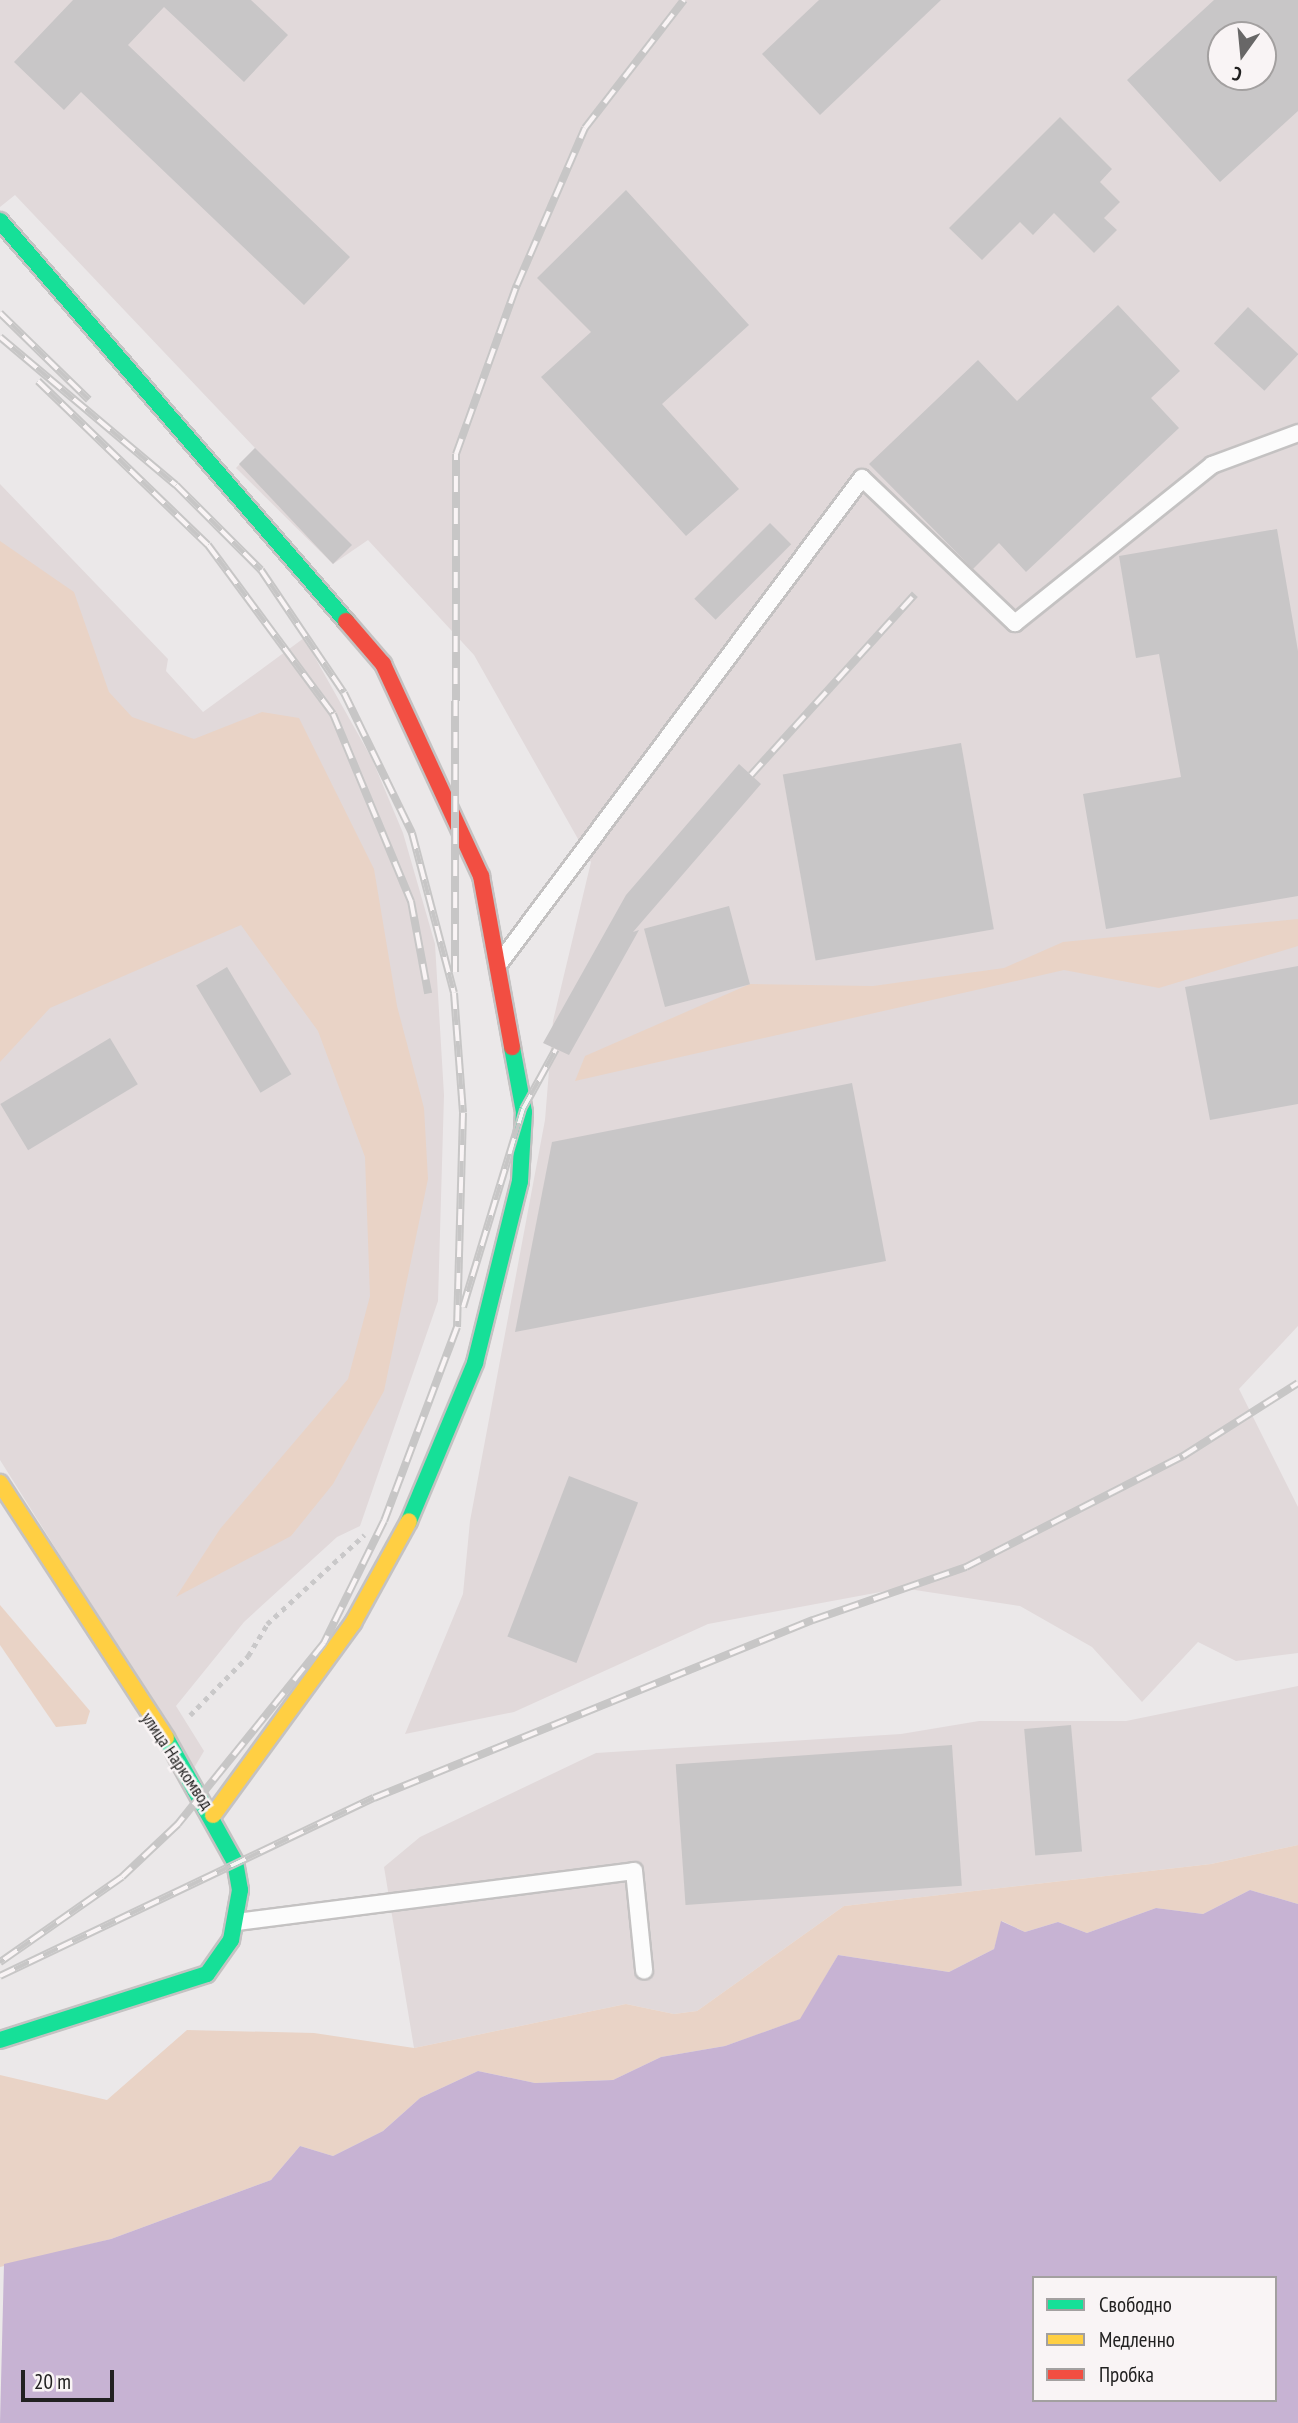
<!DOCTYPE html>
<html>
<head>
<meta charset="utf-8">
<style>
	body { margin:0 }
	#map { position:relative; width:1298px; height:2423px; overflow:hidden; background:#ebe8e9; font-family:"PT Sans Narrow",sans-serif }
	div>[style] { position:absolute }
	.built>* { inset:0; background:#e1d9da }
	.green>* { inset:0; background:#e9d3c6 }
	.water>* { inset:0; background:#c7b3d3 }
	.building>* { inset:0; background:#c8c6c7; transform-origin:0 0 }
	.path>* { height:4.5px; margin-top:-2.25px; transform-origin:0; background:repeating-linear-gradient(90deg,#c9c8c9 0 5px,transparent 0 10px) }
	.roads { filter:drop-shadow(2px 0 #c4c2c2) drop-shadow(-2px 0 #c4c2c2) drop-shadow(0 2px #c4c2c2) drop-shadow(0 -2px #c4c2c2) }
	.lane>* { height:16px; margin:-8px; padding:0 8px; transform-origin:8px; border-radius:8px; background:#fcfcfc }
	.fast>* { height:16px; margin:-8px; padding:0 8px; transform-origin:8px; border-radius:8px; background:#16e098 }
	.slow>* { height:16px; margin:-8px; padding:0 8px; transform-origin:8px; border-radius:8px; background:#ffcf43 }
	.jam>* { height:16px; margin:-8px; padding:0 8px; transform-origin:8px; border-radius:8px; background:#f24e42 }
	.rail>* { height:8px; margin-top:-4px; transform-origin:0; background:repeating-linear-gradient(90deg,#f9f4f5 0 16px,#c7c6c6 0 32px); box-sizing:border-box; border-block:2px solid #c7c6c6 }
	span { translate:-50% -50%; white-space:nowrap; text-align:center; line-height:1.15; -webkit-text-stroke:5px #f9f4f5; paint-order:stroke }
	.street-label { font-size:18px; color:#222121 }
	.legend { position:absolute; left:1032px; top:2276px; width:245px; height:126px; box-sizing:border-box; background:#f9f4f5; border:2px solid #a3a0a0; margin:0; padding:9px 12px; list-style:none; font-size:21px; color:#222121 }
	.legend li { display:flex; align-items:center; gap:14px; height:35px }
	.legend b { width:35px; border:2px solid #a3a0a0 }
	.north { position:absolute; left:1207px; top:21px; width:70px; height:70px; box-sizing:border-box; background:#f9f4f5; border:2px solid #a3a0a0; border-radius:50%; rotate:195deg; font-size:19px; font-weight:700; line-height:28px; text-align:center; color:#222121 }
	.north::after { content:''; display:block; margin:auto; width:24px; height:32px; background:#686767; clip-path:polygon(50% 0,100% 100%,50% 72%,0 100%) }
	.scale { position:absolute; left:21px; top:2370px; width:93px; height:32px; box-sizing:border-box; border:4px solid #222121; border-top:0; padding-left:9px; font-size:21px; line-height:24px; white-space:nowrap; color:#222121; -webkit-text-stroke:5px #f9f4f5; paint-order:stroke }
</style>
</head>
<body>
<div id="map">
	<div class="built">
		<div style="clip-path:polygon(evenodd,0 0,1298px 0,1298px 1326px,1239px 1389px,1298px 1507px,1298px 1653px,1236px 1661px,1198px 1642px,1142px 1702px,1092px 1647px,1020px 1606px,902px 1588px,708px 1624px,514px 1712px,405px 1734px,463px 1594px,470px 1521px,545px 1120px,553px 1021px,591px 862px,474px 655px,368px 540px,333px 564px,236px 468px,255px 448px,15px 195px,0 207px,0 0,1221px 35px,1263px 35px,1263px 77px,1221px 77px,1221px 35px)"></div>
		<div style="clip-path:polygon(0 484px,168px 659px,166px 671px,203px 712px,304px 638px,372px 759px,403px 833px,435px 944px,444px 1095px,438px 1301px,360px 1526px,337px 1537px,244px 1622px,176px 1706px,204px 1751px,194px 1768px,0 1460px)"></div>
		<div style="clip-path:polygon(1298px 1686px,1298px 1845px,1211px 1864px,844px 1906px,697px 2011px,674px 2014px,626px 2004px,414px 2048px,384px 1867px,420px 1837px,596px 1753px,901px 1734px,979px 1721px,1126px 1721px)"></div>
	</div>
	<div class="green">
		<div style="clip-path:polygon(0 541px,74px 592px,109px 692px,132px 717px,194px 739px,262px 712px,299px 718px,374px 869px,397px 1006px,424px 1108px,428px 1179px,384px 1391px,333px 1484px,291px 1536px,176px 1597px,220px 1529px,348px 1379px,370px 1296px,365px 1157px,318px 1031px,241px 925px,50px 1008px,0 1062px)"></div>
		<div style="clip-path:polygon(1298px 919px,1298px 946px,1159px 988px,1064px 970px,575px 1081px,585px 1056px,750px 984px,873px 986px,1004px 968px,1063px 942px)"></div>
		<div style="clip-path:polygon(0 1605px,90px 1711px,86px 1724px,56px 1727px,0 1645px)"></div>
		<div style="clip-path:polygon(1298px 1845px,1298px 1904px,1250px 1890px,1203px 1914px,1156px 1908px,1087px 1933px,1058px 1922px,1025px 1932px,1002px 1921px,994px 1949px,949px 1972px,838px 1955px,801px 2019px,725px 2046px,661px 2057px,613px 2080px,535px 2083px,478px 2071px,420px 2098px,383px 2131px,333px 2156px,300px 2146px,271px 2180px,111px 2239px,0 2267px,0 2075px,107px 2100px,187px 2030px,314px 2033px,414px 2048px,626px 2004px,674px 2014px,697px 2011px,844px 1906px,1211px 1864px)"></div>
	</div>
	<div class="water">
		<div style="clip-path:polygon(evenodd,1250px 1890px,1298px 1904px,1298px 2423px,0 2423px,4px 2264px,111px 2239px,271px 2180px,300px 2146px,333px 2156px,383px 2131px,420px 2098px,478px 2071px,535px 2083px,613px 2080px,661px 2057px,725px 2046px,800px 2019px,838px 1955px,949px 1972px,994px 1949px,1001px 1921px,1025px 1932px,1058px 1922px,1087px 1933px,1156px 1908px,1203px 1914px,1250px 1890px,1034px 2278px,1275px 2278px,1275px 2400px,1034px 2400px,1034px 2278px)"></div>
	</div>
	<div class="building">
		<div style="clip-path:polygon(73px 0,251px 0,288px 35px,244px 82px,164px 7px,128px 45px,350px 257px,304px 305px,81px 92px,64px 110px,14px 62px)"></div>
		<div style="clip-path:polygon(819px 0,941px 0,820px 115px,762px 54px)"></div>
		<div style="clip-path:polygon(evenodd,1214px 0,1298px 0,1298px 111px,1220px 182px,1127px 80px,1214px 0,1221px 35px,1263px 35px,1263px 77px,1221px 77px,1221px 35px)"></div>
		<div style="clip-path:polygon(1060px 117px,1112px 169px,1100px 182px,1120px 202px,1104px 218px,1117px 230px,1094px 253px,1054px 213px,1033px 235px,1020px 222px,982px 260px,949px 228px)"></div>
		<div style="clip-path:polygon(626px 190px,749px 325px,662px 404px,739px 489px,686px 536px,541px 377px,591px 332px,537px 278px)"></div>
		<div style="clip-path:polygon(1118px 305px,1180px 371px,1151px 398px,1179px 428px,1026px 572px,999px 543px,973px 569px,869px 464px,978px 360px,1017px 401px)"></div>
		<div style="left:1248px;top:307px;width:69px;height:50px;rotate:43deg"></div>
		<div style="clip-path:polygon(255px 448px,352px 545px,333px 564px,239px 464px)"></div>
		<div style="left:770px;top:523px;width:30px;height:107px;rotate:45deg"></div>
		<div style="clip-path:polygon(1277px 529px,1298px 651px,1298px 896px,1106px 929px,1083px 794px,1181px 777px,1159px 654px,1136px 658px,1119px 556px)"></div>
		<div style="left:961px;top:743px;width:189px;height:181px;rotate:80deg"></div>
		<div style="clip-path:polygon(739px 764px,761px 784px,633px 932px,639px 930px,569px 1055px,543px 1043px,626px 895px)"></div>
		<div style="left:729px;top:906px;width:81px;height:88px;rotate:75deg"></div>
		<div style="clip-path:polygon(1298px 966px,1298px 1104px,1210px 1120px,1185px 987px)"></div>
		<div style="left:227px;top:967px;width:125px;height:36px;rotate:59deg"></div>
		<div style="left:110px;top:1038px;width:54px;height:128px;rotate:59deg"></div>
		<div style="clip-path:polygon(852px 1083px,886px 1261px,515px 1332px,552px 1142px)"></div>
		<div style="left:569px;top:1476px;width:74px;height:172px;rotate:21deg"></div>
		<div style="left:1071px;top:1725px;width:127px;height:47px;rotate:85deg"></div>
		<div style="left:952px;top:1745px;width:141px;height:277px;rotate:86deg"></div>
	</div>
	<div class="path">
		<div style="left:190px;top:1715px;width:83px;rotate:-45.5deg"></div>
		<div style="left:248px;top:1656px;width:37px;rotate:-59deg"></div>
		<div style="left:267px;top:1624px;width:132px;rotate:-42.5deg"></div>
	</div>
	<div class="roads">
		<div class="lane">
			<div style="left:501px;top:961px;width:603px;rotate:-53.23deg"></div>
			<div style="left:862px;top:478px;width:211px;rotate:43.5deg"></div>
			<div style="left:1015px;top:623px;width:253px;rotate:-38.7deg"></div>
			<div style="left:1212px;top:465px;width:92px;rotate:-20.4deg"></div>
			<div style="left:237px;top:1922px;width:400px;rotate:-7.3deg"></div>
			<div style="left:634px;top:1871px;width:100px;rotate:84.2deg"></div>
		</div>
		<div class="fast">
			<div style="left:0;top:221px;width:529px;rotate:49.14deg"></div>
			<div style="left:409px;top:1521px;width:171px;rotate:-67.3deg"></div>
			<div style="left:475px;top:1363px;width:187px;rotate:-76.1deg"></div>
			<div style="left:520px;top:1181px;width:69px;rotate:-86.7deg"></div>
			<div style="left:524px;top:1112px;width:66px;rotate:-100.5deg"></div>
			<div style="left:0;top:2040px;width:217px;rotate:-17.7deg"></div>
			<div style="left:207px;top:1974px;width:42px;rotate:-54.8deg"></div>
			<div style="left:231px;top:1940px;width:51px;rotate:-79.8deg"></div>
			<div style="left:240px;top:1890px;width:28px;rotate:-100deg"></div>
			<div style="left:235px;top:1862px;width:142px;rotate:-119.1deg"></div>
		</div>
		<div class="slow">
			<div style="left:0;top:1483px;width:304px;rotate:56.9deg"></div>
			<div style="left:213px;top:1815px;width:238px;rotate:-53.9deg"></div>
			<div style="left:353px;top:1623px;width:116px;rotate:-61.2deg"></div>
		</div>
		<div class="jam">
			<div style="left:346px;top:621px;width:57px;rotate:49.3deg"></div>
			<div style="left:383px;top:664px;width:234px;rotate:65.2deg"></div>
			<div style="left:481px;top:876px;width:174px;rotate:79.7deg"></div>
		</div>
	</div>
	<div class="rail">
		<div style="left:0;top:313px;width:124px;rotate:44.3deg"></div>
		<div style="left:0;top:337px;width:230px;rotate:40.1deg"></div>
		<div style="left:176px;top:485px;width:120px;rotate:45deg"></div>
		<div style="left:261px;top:570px;width:148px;rotate:56deg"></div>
		<div style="left:344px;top:693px;width:156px;rotate:64.1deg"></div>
		<div style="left:412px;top:833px;width:165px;rotate:75.3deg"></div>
		<div style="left:454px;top:993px;width:120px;rotate:85.7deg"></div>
		<div style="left:463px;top:1113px;width:214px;rotate:91.6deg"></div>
		<div style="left:457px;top:1327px;width:207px;rotate:110.6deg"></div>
		<div style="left:384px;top:1521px;width:136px;rotate:116.2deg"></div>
		<div style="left:324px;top:1643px;width:233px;rotate:128.9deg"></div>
		<div style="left:178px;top:1824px;width:77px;rotate:136.6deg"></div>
		<div style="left:122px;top:1877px;width:149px;rotate:145.1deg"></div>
		<div style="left:38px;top:381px;width:236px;rotate:44deg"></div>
		<div style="left:208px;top:545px;width:210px;rotate:53.5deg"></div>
		<div style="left:333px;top:714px;width:203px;rotate:67.4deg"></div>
		<div style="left:411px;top:901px;width:94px;rotate:79.5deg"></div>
		<div style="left:751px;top:775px;width:244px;rotate:-47.8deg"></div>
		<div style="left:455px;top:972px;width:518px;rotate:-89.89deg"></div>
		<div style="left:456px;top:454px;width:180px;rotate:-70.2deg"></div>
		<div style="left:517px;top:285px;width:171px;rotate:-66.6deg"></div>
		<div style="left:585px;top:128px;width:162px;rotate:-52.3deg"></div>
		<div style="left:463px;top:1307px;width:207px;rotate:-73.1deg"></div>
		<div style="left:523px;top:1109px;width:68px;rotate:-61.2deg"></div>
		<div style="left:0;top:1976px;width:414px;rotate:-25.5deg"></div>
		<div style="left:374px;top:1798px;width:474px;rotate:-22.1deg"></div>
		<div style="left:813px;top:1620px;width:162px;rotate:-19.1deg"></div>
		<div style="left:966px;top:1567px;width:244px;rotate:-27.1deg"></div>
		<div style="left:1183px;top:1456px;width:136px;rotate:-32.4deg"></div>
	</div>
	<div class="street-label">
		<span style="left:177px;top:1761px;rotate:56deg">улица Наркомвод</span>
	</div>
	<ul class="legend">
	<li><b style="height:9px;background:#16e098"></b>Свободно</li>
	<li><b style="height:9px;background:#ffcf43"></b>Медленно</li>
	<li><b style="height:9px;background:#f24e42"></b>Пробка</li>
	</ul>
	<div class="north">С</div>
	<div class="scale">20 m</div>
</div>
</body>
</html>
